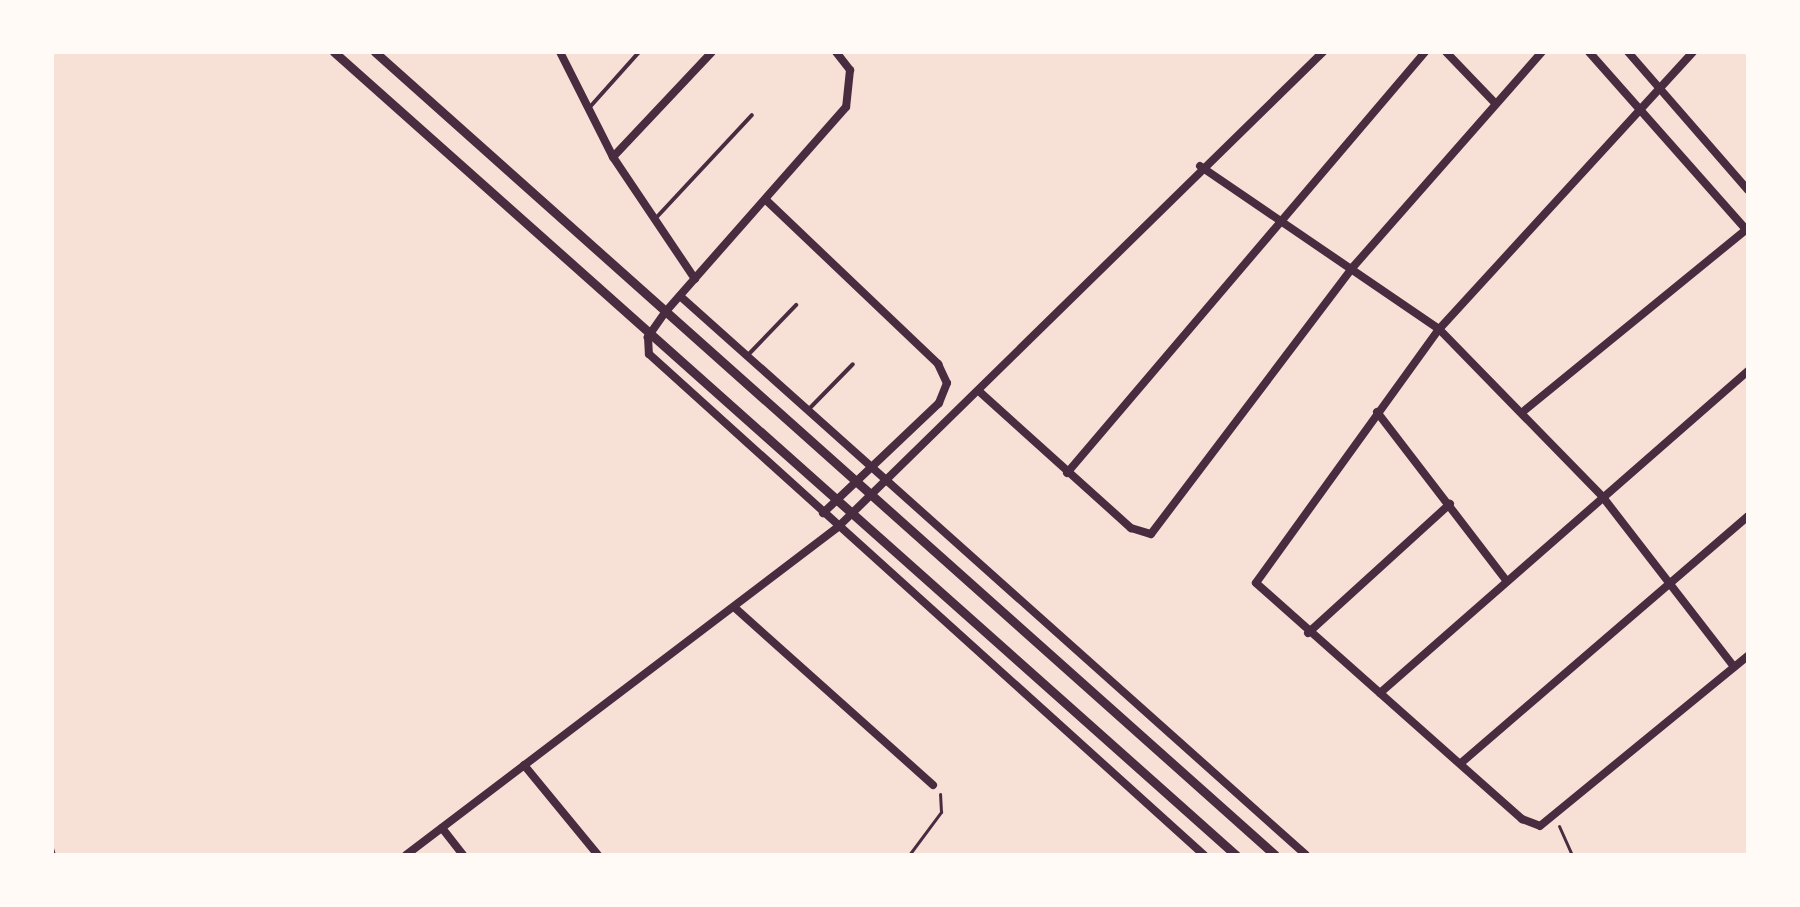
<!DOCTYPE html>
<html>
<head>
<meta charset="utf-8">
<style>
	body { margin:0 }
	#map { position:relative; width:1800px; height:907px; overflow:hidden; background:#f7e1d7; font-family:"DM Sans",sans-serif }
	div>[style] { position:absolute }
	.path>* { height:3px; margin:-1.5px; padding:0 1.5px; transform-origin:1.5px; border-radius:1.5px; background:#4a2c40 }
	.service>* { height:4px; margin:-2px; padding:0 2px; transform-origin:2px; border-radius:2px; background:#4a2c40 }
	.minor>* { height:8px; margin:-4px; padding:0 4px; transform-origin:4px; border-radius:4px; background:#4a2c40 }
	.tertiary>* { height:9px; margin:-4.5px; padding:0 4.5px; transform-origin:4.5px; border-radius:4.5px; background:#4a2c40 }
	span { translate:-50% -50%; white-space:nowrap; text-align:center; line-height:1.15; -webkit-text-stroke:8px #fffaf5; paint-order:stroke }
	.frame { position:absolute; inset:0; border:54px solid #fffaf5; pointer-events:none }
</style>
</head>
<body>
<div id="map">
	<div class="path">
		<div style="left:1559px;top:826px;width:32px;rotate:66deg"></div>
		<div style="left:52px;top:848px;width:7px;rotate:74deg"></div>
		<div style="left:909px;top:855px;width:54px;rotate:-53.3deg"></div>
		<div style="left:941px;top:812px;width:18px;rotate:-93deg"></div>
	</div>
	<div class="service">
		<div style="left:589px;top:108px;width:75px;rotate:-48.2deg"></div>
		<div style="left:655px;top:219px;width:142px;rotate:-47deg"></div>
		<div style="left:747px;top:356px;width:71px;rotate:-46.1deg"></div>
		<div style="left:808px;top:410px;width:64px;rotate:-45.6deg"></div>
	</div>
	<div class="minor">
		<div style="left:560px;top:52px;width:118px;rotate:63.2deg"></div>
		<div style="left:613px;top:157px;width:147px;rotate:56.1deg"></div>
		<div style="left:836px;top:52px;width:23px;rotate:52deg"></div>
		<div style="left:850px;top:70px;width:37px;rotate:96deg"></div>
		<div style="left:846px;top:107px;width:272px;rotate:131.4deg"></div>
		<div style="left:666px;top:311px;width:32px;rotate:125deg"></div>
		<div style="left:648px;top:337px;width:17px;rotate:87deg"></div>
		<div style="left:649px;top:354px;width:748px;rotate:42.07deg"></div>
		<div style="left:1446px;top:52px;width:71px;rotate:46.1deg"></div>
		<div style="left:1589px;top:52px;width:240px;rotate:48.5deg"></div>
		<div style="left:1628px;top:52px;width:183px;rotate:49deg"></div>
		<div style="left:1693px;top:52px;width:376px;rotate:132.5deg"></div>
		<div style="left:1439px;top:329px;width:313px;rotate:125.8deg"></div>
		<div style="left:1256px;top:583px;width:356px;rotate:41.6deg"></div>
		<div style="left:1522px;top:819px;width:19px;rotate:21deg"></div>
		<div style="left:1540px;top:826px;width:269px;rotate:-39.3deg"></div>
		<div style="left:613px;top:157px;width:144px;rotate:-46.7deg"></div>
		<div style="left:1200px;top:166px;width:289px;rotate:34.3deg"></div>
		<div style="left:1439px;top:329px;width:233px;rotate:45.7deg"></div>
		<div style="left:1602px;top:496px;width:216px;rotate:52.3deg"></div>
		<div style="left:766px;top:200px;width:238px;rotate:43.6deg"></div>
		<div style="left:938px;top:364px;width:21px;rotate:65deg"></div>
		<div style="left:947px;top:383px;width:22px;rotate:112deg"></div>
		<div style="left:939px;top:403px;width:160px;rotate:136.5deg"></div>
		<div style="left:680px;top:296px;width:839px;rotate:41.76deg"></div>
		<div style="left:981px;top:393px;width:202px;rotate:42deg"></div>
		<div style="left:1131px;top:528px;width:21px;rotate:17deg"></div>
		<div style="left:1151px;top:534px;width:335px;rotate:-52.9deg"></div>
		<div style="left:1353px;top:267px;width:286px;rotate:-48.7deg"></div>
		<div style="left:1525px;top:410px;width:285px;rotate:-39.2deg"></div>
		<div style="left:1377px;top:412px;width:210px;rotate:52.5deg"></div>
		<div style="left:1067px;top:473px;width:553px;rotate:-49.62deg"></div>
		<div style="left:734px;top:607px;width:267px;rotate:41.8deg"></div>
		<div style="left:1308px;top:633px;width:192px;rotate:-42.3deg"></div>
		<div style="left:1380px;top:693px;width:489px;rotate:-41.2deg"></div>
		<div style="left:1461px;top:763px;width:379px;rotate:-40.7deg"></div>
		<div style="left:524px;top:765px;width:117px;rotate:50.6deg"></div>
		<div style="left:442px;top:828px;width:34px;rotate:52deg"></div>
		<div style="left:406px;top:855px;width:542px;rotate:-37.21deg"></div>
		<div style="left:838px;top:527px;width:679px;rotate:-44.4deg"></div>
	</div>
	<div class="tertiary">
		<div style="left:334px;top:52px;width:1208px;rotate:41.68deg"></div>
		<div style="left:375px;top:52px;width:1206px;rotate:41.74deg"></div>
	</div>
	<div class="frame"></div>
</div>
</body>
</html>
